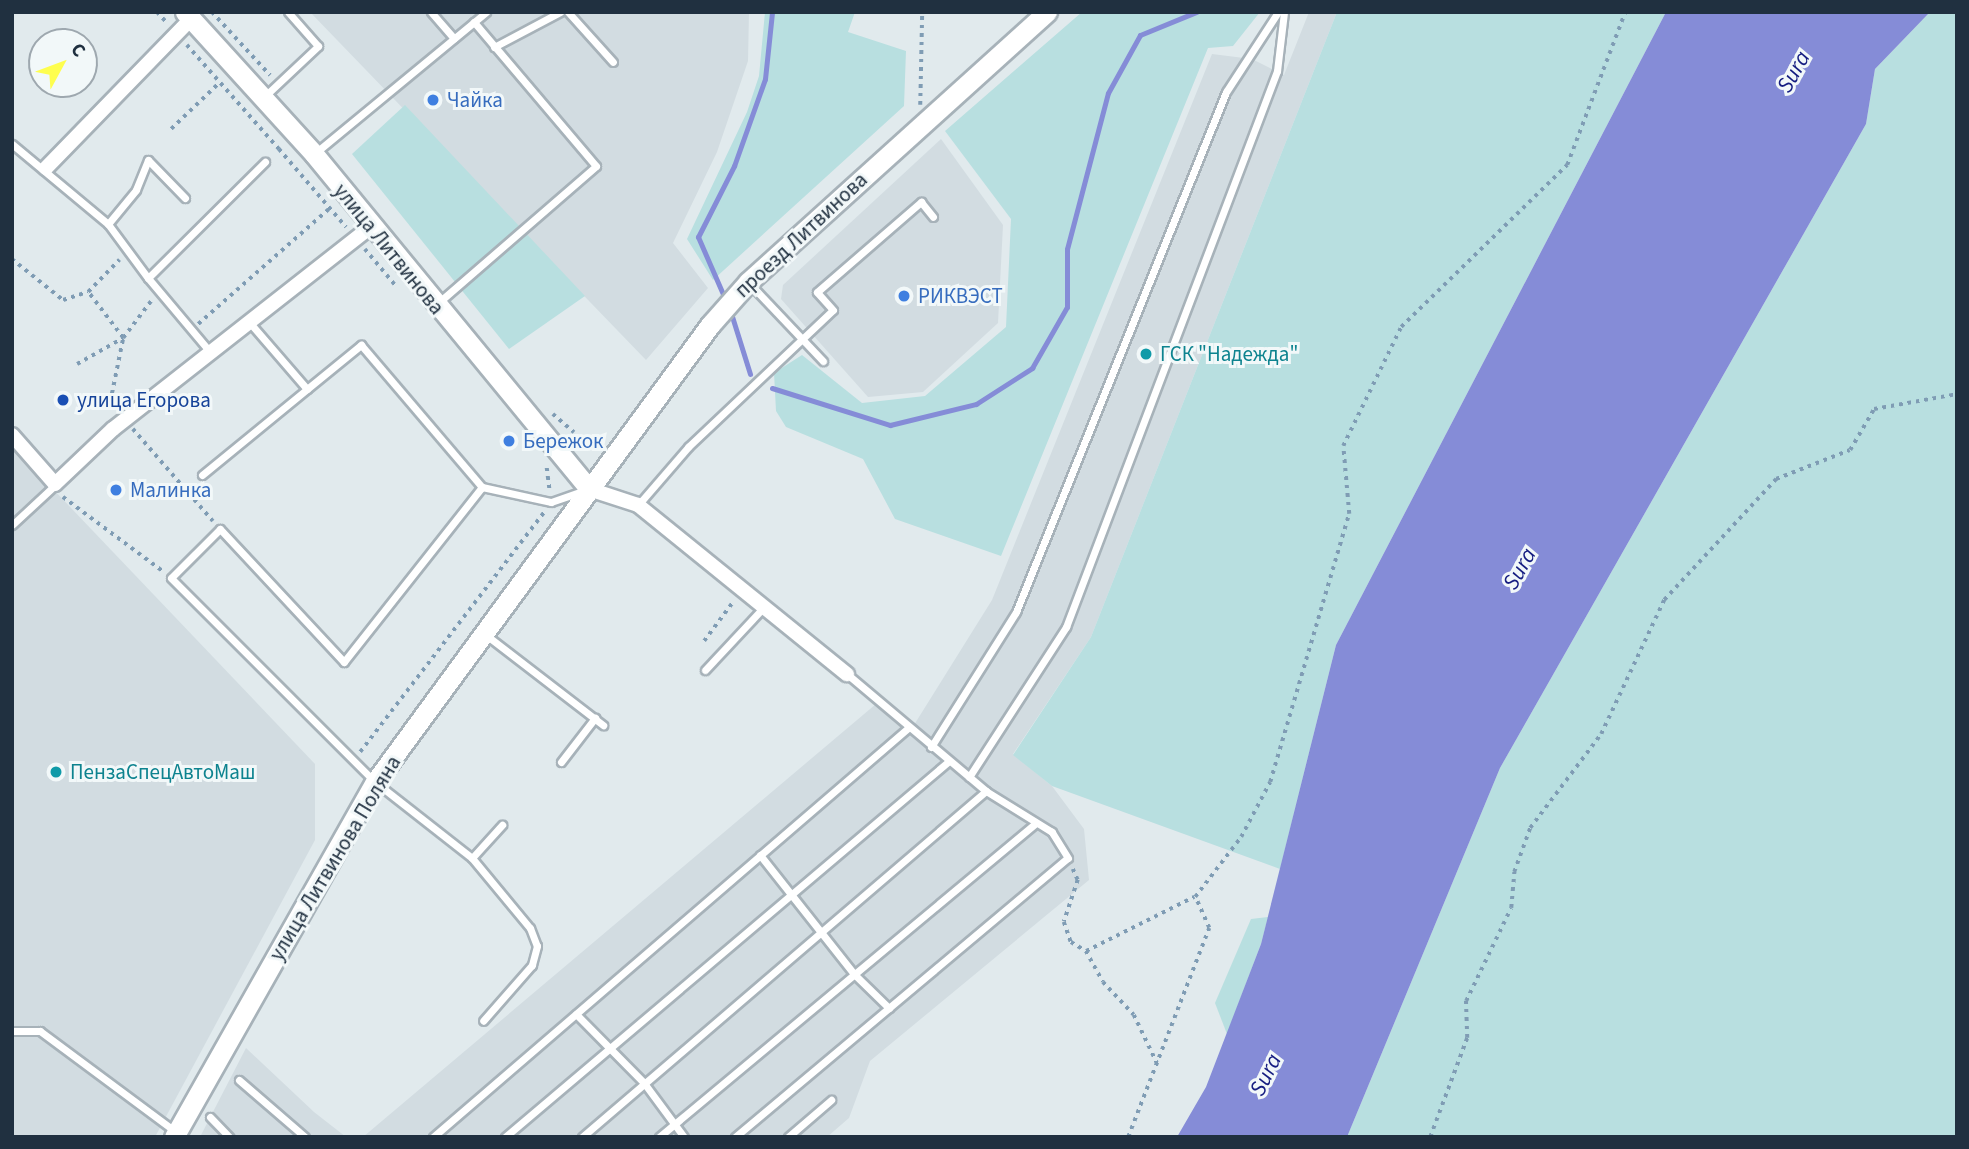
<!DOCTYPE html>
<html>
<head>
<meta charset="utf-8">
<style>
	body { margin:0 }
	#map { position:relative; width:1969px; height:1149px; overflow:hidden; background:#e1eaed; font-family:"Source Sans 3",sans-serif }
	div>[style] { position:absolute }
	.built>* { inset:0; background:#d2dce1 }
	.green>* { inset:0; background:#b8dfe0 }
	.water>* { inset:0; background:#858cd7 }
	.stream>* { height:5px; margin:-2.5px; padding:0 2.5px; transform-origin:2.5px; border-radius:2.5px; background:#858cd7 }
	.path>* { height:3.5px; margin-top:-1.75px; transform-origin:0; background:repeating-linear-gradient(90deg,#7f9cb4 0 3.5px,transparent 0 8.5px) }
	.roads { filter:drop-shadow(2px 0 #a7b2b9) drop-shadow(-2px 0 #a7b2b9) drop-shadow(0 2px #a7b2b9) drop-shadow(0 -2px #a7b2b9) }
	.service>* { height:7px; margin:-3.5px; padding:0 3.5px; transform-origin:3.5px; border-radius:3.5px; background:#fff }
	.minor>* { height:14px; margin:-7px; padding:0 7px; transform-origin:7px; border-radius:7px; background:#fff }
	.secondary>* { height:19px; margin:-9.5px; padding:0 9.5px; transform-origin:9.5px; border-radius:9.5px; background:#fff }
	.dots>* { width:19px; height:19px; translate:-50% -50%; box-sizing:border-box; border:4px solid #f2f8f9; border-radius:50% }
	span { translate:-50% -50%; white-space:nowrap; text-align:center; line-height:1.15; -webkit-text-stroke:6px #f2f8f9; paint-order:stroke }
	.shop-label { font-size:21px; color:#366cbe }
	.left { translate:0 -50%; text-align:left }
	.street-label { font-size:21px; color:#203040 }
	.culture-label { font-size:21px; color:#0d838f }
	.transit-label { font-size:21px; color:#164399 }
	.water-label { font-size:23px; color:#151d81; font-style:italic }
	.frame { position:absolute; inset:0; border:14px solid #203040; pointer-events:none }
	.north { position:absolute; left:28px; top:28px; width:70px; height:70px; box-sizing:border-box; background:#f2f8f9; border:2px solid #9ea8af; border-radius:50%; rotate:49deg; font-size:19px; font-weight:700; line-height:28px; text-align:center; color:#203040 }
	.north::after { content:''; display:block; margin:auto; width:24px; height:32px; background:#fefe4f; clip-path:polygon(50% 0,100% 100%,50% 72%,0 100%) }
</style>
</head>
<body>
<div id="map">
	<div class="built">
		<div style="clip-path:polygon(310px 12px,749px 12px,748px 61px,717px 152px,673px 243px,708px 288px,646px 360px)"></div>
		<div style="clip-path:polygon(1309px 12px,1337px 12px,1091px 637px,1013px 754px,1052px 786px,1084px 829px,1089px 880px,870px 1061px,849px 1118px,827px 1137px,363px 1137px,876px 704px,914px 725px,992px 600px,1212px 54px,1252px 59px,1284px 75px)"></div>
		<div style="clip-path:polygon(941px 139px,1003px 225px,998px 323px,923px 392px,868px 397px,781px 299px,783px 285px)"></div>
		<div style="clip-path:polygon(12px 446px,315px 764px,315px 840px,155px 1137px,12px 1137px)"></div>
		<div style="clip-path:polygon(246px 1048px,314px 1112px,346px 1137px,200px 1137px)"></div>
	</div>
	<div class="green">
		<div style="clip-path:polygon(765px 12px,855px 12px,848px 32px,906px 51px,904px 106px,713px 280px,687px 239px,747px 112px,759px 76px)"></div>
		<div style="clip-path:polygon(1082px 12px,1260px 12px,1233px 46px,1208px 48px,1001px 556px,895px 519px,863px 459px,786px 427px,776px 411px,774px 373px,802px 355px,862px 403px,925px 396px,1006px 327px,1011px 219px,945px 131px)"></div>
		<div style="clip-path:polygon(1337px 12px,1666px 12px,1336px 645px,1280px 869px,1052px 786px,1013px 755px,1091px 637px)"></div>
		<div style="clip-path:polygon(1930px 12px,1957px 12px,1957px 1137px,1347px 1137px,1500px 768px,1866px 124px,1875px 69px)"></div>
		<div style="clip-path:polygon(405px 105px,585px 296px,509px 349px,352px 154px)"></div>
		<div style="clip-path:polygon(1268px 917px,1261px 944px,1227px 1034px,1215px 1003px,1251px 919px)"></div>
	</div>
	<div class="water">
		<div style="clip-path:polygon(1666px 12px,1930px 12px,1875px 69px,1866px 124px,1500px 768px,1347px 1137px,1177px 1137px,1206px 1087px,1261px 944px,1336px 645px)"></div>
	</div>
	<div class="stream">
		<div style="left:726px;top:301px;width:70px;rotate:-113.6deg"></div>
		<div style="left:698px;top:237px;width:80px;rotate:-63.1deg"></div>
		<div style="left:734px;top:166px;width:92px;rotate:-70.4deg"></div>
		<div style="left:765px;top:79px;width:67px;rotate:-84deg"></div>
		<div style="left:730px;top:310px;width:67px;rotate:72.6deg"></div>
		<div style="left:772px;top:388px;width:124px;rotate:17.4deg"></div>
		<div style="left:890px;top:425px;width:89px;rotate:-13.7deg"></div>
		<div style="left:976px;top:404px;width:67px;rotate:-32.7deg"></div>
		<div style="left:1032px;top:368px;width:70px;rotate:-60.2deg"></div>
		<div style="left:1067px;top:307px;width:58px;rotate:-90deg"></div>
		<div style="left:1067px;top:249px;width:161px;rotate:-75.3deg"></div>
		<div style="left:1108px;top:93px;width:66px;rotate:-61.1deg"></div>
		<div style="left:1140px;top:35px;width:61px;rotate:-22.3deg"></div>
	</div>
	<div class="path">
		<div style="left:157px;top:12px;width:16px;rotate:47deg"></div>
		<div style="left:212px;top:12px;width:86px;rotate:47.4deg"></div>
		<div style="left:187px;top:45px;width:139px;rotate:48.5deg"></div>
		<div style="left:920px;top:105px;width:93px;rotate:-88.8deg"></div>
		<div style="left:171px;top:129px;width:66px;rotate:-43.8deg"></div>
		<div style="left:279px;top:149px;width:103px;rotate:49.3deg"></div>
		<div style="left:365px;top:249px;width:48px;rotate:50deg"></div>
		<div style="left:12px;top:259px;width:65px;rotate:38.8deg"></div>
		<div style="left:63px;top:300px;width:26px;rotate:-18deg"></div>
		<div style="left:88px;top:292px;width:45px;rotate:-45.9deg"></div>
		<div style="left:198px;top:324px;width:174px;rotate:-41.3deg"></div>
		<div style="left:77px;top:364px;width:53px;rotate:-29.5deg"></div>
		<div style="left:123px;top:338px;width:58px;rotate:-127.3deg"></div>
		<div style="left:110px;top:402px;width:65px;rotate:-78.5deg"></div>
		<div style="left:123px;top:338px;width:46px;rotate:-52.9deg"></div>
		<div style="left:553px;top:414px;width:28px;rotate:41deg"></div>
		<div style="left:133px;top:429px;width:122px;rotate:49deg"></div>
		<div style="left:547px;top:468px;width:24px;rotate:83deg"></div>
		<div style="left:63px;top:497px;width:126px;rotate:36.6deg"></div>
		<div style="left:704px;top:641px;width:49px;rotate:-53.4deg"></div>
		<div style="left:360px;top:752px;width:304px;rotate:-52.5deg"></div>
		<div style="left:1073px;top:869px;width:12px;rotate:66deg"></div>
		<div style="left:1078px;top:880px;width:44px;rotate:108.4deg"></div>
		<div style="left:1064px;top:922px;width:21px;rotate:71deg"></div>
		<div style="left:1071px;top:942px;width:17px;rotate:31deg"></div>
		<div style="left:1086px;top:951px;width:121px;rotate:-26.6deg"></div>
		<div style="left:1086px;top:951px;width:35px;rotate:61deg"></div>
		<div style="left:1103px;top:982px;width:45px;rotate:46.8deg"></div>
		<div style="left:1134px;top:1015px;width:53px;rotate:64.4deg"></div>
		<div style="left:1128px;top:1137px;width:224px;rotate:-68.8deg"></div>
		<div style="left:1209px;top:928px;width:34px;rotate:-114deg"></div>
		<div style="left:1195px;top:897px;width:76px;rotate:-52.5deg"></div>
		<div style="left:1241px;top:837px;width:62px;rotate:-62.2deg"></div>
		<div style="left:1270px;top:782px;width:279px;rotate:-73.6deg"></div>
		<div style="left:1349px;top:514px;width:68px;rotate:-95deg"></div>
		<div style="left:1343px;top:446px;width:132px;rotate:-64deg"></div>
		<div style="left:1401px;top:327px;width:232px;rotate:-44.3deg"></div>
		<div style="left:1567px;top:165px;width:164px;rotate:-69.2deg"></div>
		<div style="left:1430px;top:1137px;width:106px;rotate:-69.5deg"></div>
		<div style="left:1467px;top:1038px;width:37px;rotate:-92deg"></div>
		<div style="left:1466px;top:1001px;width:103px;rotate:-64.2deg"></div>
		<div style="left:1511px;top:908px;width:36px;rotate:-85deg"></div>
		<div style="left:1514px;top:872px;width:47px;rotate:-70deg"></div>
		<div style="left:1530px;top:828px;width:118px;rotate:-52.9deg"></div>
		<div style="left:1601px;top:734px;width:148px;rotate:-64.8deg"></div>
		<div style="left:1664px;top:600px;width:165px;rotate:-47.2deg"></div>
		<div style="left:1776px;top:479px;width:79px;rotate:-21.4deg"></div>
		<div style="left:1850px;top:450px;width:48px;rotate:-59.7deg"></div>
		<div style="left:1874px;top:409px;width:84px;rotate:-10.2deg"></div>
	</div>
	<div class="roads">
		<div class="service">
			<div style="left:431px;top:12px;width:35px;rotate:49deg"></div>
			<div style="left:568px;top:12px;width:67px;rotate:48deg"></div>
			<div style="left:494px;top:47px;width:75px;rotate:-27.9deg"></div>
			<div style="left:265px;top:96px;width:73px;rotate:-43.3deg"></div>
			<div style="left:318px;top:46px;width:45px;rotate:-131.4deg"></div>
			<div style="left:12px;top:144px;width:125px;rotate:39.8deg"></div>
			<div style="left:314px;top:154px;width:223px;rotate:-39.5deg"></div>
			<div style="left:185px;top:198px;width:53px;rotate:-134.2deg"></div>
			<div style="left:148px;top:160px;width:32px;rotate:112deg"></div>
			<div style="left:136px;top:190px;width:44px;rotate:129.5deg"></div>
			<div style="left:108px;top:224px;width:67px;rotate:53.5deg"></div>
			<div style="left:148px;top:278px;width:165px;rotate:-44.8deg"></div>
			<div style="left:148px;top:278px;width:98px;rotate:50deg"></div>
			<div style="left:748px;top:282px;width:109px;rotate:46.5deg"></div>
			<div style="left:438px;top:303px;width:209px;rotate:-40.9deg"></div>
			<div style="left:596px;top:166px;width:189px;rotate:-130.3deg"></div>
			<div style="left:250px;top:323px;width:87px;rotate:49.2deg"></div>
			<div style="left:307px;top:389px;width:70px;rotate:-39.2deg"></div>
			<div style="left:361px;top:345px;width:187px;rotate:49.6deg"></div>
			<div style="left:482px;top:487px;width:71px;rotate:12.3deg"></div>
			<div style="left:551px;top:502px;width:31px;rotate:-19deg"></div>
			<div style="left:202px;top:475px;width:136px;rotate:-39.3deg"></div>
			<div style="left:482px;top:487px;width:223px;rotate:128.3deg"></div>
			<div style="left:344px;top:662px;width:182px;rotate:-133deg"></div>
			<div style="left:220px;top:529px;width:69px;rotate:135deg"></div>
			<div style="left:171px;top:578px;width:288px;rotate:45deg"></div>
			<div style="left:375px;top:782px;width:123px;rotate:38.1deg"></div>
			<div style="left:472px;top:858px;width:91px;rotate:50.4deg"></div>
			<div style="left:530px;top:928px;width:19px;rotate:69deg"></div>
			<div style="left:537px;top:946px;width:20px;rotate:105deg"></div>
			<div style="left:532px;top:965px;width:74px;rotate:131.2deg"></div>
			<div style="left:638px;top:505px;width:77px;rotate:-49.2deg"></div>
			<div style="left:688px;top:447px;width:199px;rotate:-43.4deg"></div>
			<div style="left:833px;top:310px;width:24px;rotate:-132deg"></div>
			<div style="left:817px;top:292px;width:138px;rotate:-40.9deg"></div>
			<div style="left:921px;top:202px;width:19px;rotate:51deg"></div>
			<div style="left:12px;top:525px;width:59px;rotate:-42.9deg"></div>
			<div style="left:486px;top:635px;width:148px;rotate:37.6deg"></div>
			<div style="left:705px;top:670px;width:86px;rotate:-46.9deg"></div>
			<div style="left:931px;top:747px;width:160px;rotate:-57.8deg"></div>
			<div style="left:1016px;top:612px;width:561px;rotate:-68.01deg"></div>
			<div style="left:1226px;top:92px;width:95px;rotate:-57deg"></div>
			<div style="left:561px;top:762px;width:56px;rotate:-52.3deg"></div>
			<div style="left:969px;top:777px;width:179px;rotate:-57.1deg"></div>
			<div style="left:1066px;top:627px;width:595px;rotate:-69.22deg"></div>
			<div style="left:1277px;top:71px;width:59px;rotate:-83.2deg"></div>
			<div style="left:760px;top:855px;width:152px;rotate:51.7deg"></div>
			<div style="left:854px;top:974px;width:49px;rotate:44.2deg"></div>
			<div style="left:472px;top:858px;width:45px;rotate:-47.7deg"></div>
			<div style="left:576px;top:1014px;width:97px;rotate:45.4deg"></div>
			<div style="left:644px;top:1083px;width:67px;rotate:53.5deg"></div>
			<div style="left:12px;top:1031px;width:28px"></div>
			<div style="left:40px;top:1031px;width:169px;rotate:36.6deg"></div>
			<div style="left:239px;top:1080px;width:87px;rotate:40.8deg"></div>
			<div style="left:210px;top:1117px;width:28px;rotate:46deg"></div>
			<div style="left:433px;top:1137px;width:627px;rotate:-40.73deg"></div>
			<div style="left:505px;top:1137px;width:582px;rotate:-40.26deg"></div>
			<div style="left:582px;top:1137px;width:532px;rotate:-40.58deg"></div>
			<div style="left:659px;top:1137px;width:489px;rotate:-39.8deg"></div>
			<div style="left:735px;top:1137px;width:434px;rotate:-40deg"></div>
			<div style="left:1068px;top:858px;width:31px;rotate:-122deg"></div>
			<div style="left:1052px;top:832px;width:78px;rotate:-148.2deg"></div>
			<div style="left:986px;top:791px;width:182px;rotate:-139.9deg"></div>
			<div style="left:788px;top:1137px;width:57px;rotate:-40.7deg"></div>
		</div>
		<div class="minor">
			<div style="left:46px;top:168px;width:208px;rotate:-45.8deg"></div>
			<div style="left:12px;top:435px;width:65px;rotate:48.7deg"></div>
			<div style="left:55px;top:484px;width:80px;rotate:-43.5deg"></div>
			<div style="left:113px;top:429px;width:328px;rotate:-38.1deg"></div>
			<div style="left:589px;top:489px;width:52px;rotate:18.1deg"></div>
			<div style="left:638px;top:505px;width:269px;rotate:39deg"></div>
		</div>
		<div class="secondary">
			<div style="left:185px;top:12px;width:192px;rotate:47.7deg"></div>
			<div style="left:314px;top:154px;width:433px;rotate:50.6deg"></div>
			<div style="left:174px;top:1137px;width:408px;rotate:-60.5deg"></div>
			<div style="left:375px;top:782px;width:567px;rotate:-53.76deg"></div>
			<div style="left:710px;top:325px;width:57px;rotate:-48.5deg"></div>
			<div style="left:748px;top:282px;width:403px;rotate:-42.1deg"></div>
		</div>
	</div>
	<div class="dots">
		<div style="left:433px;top:100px;background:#3f7fe0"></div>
		<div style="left:904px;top:296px;background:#3f7fe0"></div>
		<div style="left:1146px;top:354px;background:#0f9aa8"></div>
		<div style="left:63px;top:400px;background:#1a4fb4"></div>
		<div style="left:509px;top:441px;background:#3f7fe0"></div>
		<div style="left:116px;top:490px;background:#3f7fe0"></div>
		<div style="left:56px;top:772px;background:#0f9aa8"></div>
	</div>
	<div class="shop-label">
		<span class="left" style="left:447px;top:100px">Чайка</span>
		<span class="left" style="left:918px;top:296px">РИКВЭСТ</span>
		<span class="left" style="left:523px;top:441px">Бережок</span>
		<span class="left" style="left:130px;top:490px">Малинка</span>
	</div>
	<div class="street-label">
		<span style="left:801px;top:235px;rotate:-43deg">проезд Литвинова</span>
		<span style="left:389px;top:249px;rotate:51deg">улица Литвинова</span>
		<span style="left:335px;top:858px;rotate:-59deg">улица Литвинова Поляна</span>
	</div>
	<div class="culture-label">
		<span class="left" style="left:1160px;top:354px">ГСК "Надежда"</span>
		<span class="left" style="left:70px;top:772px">ПензаСпецАвтоМаш</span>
	</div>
	<div class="transit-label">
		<span class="left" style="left:77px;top:400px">улица Егорова</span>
	</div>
	<div class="water-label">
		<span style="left:1794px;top:72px;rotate:-61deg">Sura</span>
		<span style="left:1520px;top:569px;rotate:-61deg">Sura</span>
		<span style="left:1266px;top:1075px;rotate:-64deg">Sura</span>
	</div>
	<div class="frame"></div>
	<div class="north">С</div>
</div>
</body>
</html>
